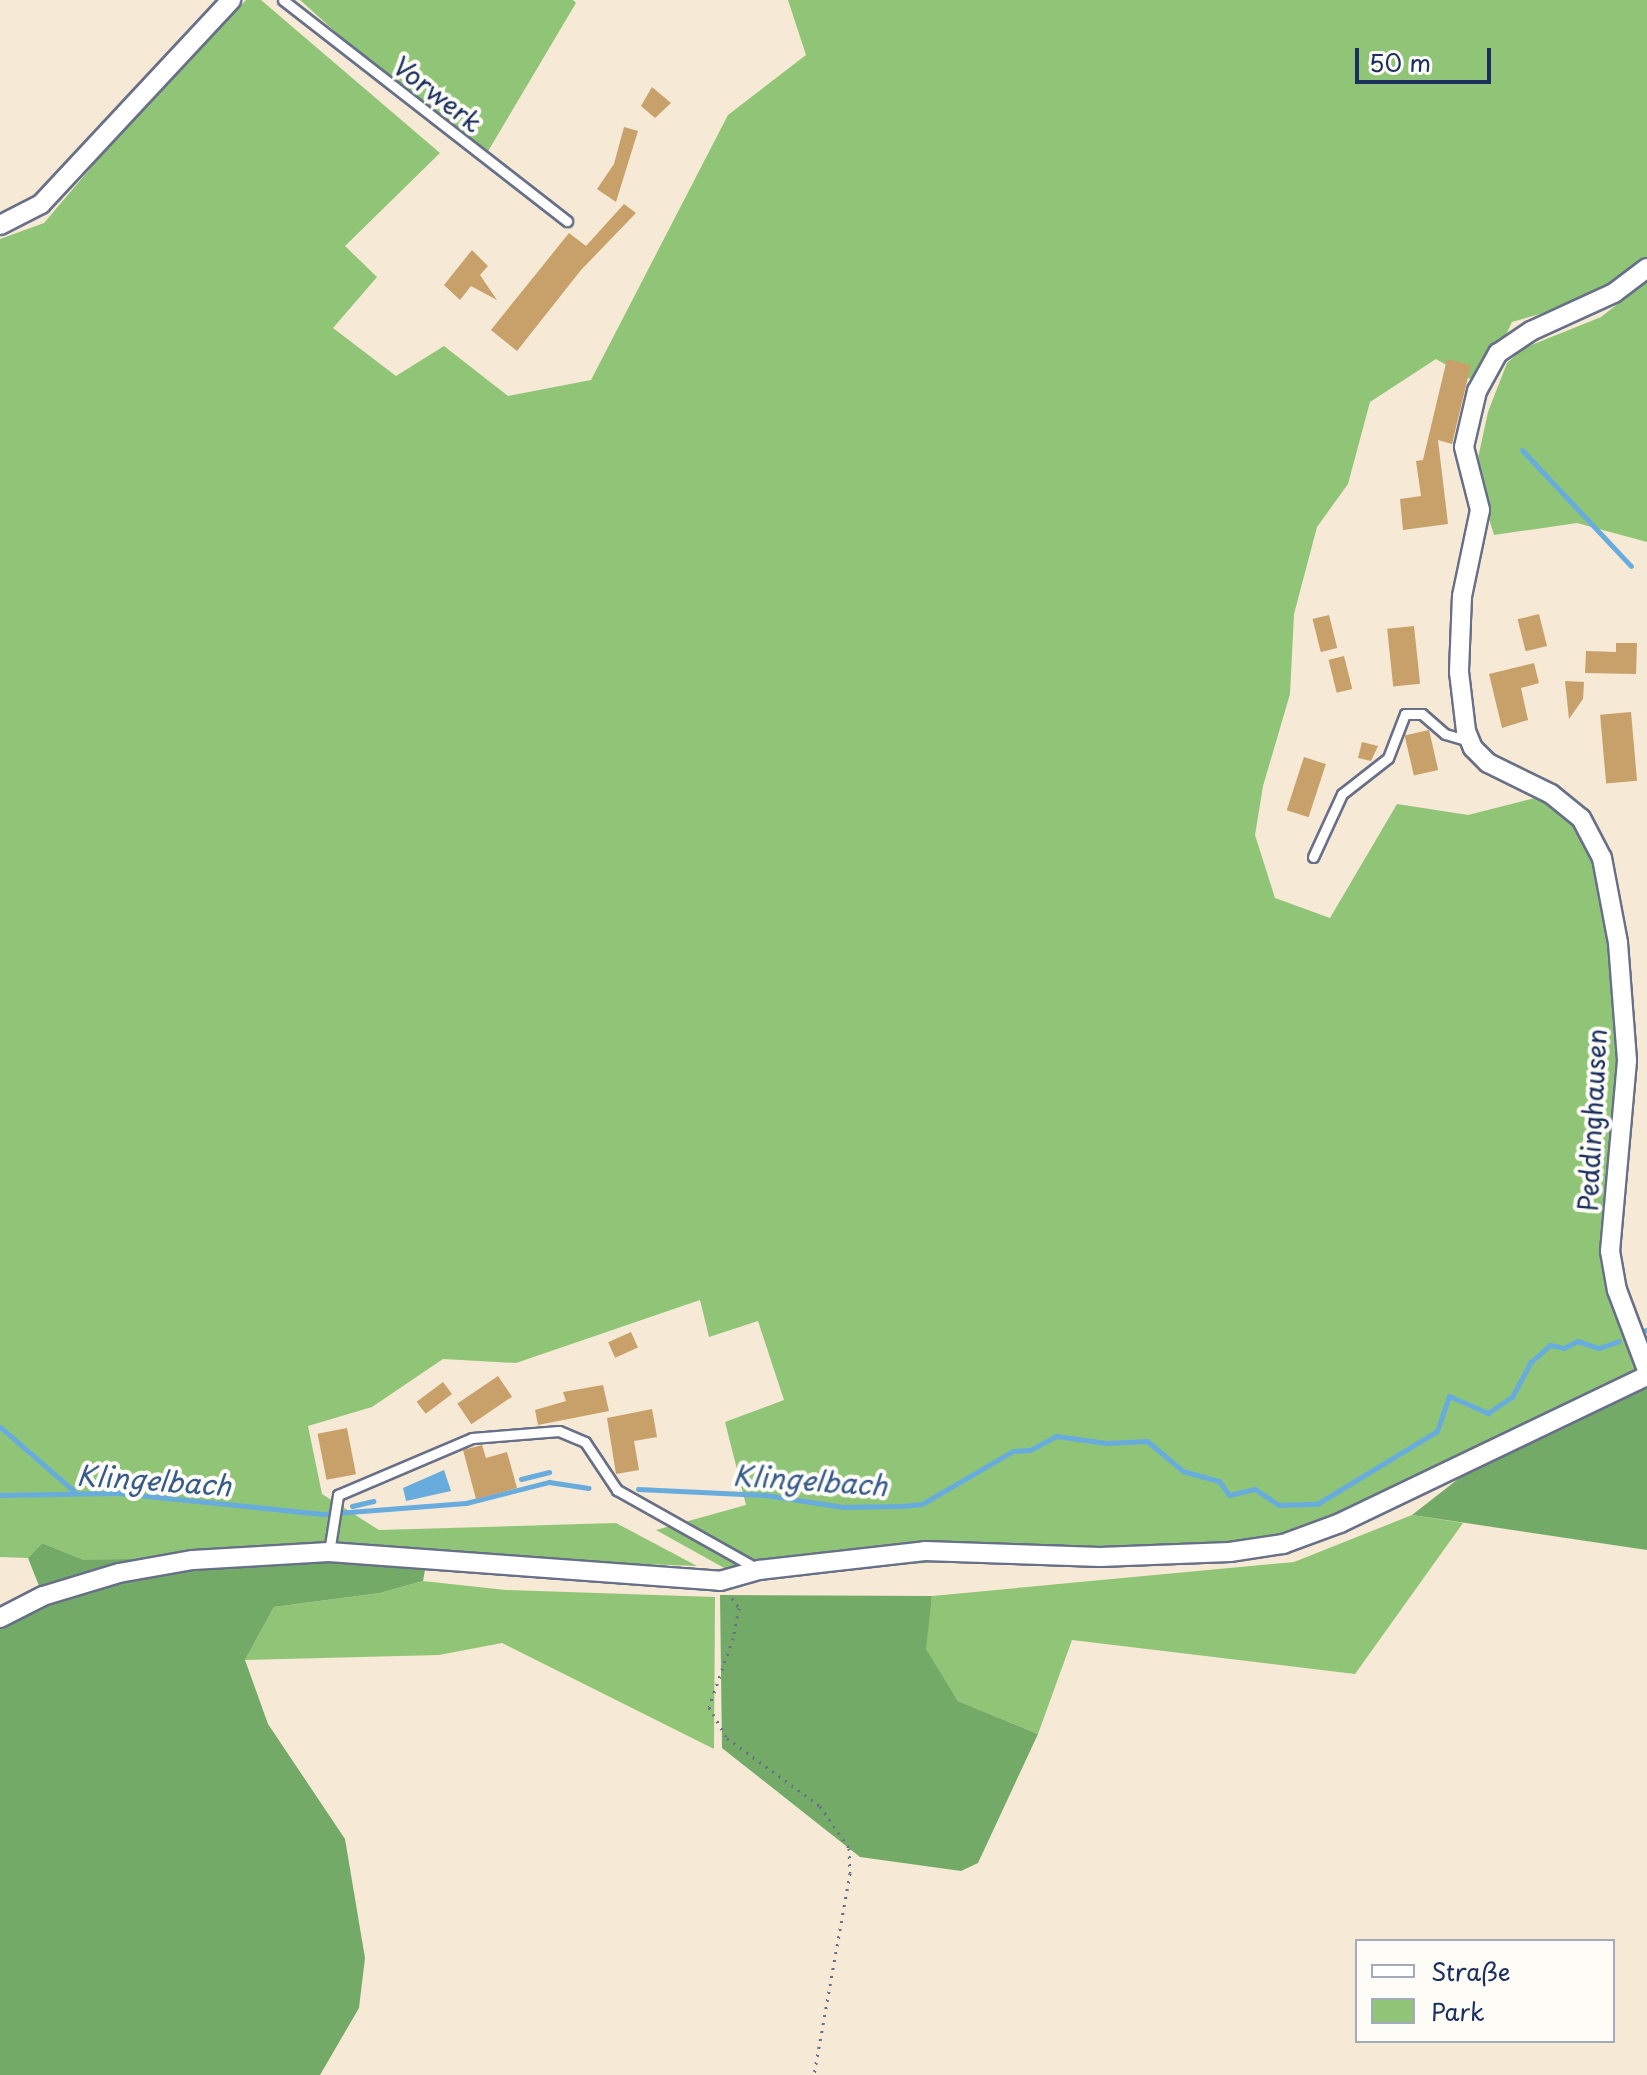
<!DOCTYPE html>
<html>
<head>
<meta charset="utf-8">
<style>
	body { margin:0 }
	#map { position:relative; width:1647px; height:2075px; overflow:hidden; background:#f6e9d5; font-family:"Playpen Sans",sans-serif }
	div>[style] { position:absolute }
	.green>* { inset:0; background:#90c577 }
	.forest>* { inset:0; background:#74aa68 }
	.water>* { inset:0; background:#68acdd }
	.stream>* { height:5px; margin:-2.5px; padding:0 2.5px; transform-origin:2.5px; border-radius:2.5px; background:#68acdd }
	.building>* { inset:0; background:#c8a06a; transform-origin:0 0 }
	.path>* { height:3px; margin-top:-1.5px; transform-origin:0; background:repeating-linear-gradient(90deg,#687088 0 2px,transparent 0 8px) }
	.roads { filter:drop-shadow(2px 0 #687088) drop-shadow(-2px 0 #687088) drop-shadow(0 2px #687088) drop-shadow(0 -2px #687088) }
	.lane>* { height:9px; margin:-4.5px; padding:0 4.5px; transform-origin:4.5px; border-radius:4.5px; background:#fff }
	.street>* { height:18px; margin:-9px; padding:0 9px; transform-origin:9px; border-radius:9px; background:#fff }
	span { translate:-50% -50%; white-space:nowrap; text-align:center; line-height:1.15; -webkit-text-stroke:8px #fdfcf7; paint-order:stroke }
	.street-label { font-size:26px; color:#1b2f5e }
	.water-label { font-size:28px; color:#365b8a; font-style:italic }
	.legend { position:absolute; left:1355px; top:1939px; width:260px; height:104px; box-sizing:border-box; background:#fdfcf7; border:2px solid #a3aaba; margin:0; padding:10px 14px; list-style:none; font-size:24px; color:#1b2f5e }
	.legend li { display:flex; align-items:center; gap:16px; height:40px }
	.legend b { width:40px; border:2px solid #a3aaba }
	.scale { position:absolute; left:1355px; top:48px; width:136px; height:36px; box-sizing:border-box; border:4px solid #1b2f5e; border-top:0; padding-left:10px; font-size:24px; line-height:28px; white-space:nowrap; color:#1b2f5e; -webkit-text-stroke:6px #fdfcf7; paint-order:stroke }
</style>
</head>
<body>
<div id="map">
	<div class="green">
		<div style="clip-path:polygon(246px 0,261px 0,440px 153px,345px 246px,377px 277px,333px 328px,396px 376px,444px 346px,508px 396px,591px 380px,728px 115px,806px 55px,788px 0,1647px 0,1647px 263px,1614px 293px,1512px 322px,1482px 386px,1436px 359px,1370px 402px,1348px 484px,1317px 527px,1294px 614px,1290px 694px,1263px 786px,1255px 835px,1275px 898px,1330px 918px,1397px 804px,1468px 815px,1551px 794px,1598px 843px,1627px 1061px,1610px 1251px,1647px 1370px,1512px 1437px,1283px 1538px,841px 1569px,726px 1569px,656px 1530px,746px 1505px,725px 1422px,784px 1400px,758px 1321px,709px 1337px,700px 1300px,516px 1363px,443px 1359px,372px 1407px,308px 1426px,322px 1494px,379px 1530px,616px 1523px,697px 1566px,506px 1559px,84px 1560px,42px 1543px,28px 1558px,0 1557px,0 239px,44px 223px,133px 118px)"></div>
		<div style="clip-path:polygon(300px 0,573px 0,576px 3px,481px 163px)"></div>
		<div style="clip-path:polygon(1647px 281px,1647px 542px,1577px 523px,1494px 535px,1475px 472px,1488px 412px,1507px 363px,1524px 348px,1601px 317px)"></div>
		<div style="clip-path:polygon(1412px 1515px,1463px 1523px,1355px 1674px,1072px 1640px,1038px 1734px,958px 1701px,925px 1649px,932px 1596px,1294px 1562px)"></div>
		<div style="clip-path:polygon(423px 1581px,506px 1590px,715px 1597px,714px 1749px,502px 1643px,439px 1655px,245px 1660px,274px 1607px,380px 1593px)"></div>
	</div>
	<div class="forest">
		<div style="clip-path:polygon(1647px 1376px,1647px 1550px,1412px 1515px,1512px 1437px)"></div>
		<div style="clip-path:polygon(42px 1543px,84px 1560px,428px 1553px,423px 1581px,380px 1593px,274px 1607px,245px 1660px,268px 1724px,345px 1839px,365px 1958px,359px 2008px,320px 2075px,0 2075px,0 1620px,43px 1596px,28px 1558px)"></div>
		<div style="clip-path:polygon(720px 1595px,932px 1596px,926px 1649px,958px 1701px,1038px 1734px,978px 1863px,961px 1871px,860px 1857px,722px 1748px)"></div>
	</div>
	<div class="water">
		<div style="clip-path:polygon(444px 1470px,451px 1491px,406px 1501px,403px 1488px)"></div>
	</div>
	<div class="stream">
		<div style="left:1522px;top:450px;width:159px;rotate:46.8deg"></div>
		<div style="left:1643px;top:1331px;width:4px;rotate:-14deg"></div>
		<div style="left:0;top:1427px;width:98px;rotate:40.9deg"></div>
		<div style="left:521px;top:1479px;width:29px;rotate:-14deg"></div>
		<div style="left:638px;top:1489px;width:127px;rotate:2.7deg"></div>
		<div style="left:765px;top:1495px;width:79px;rotate:8.7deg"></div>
		<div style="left:843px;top:1507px;width:59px;rotate:-1deg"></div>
		<div style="left:902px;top:1506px;width:20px;rotate:-6deg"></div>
		<div style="left:922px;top:1504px;width:105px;rotate:-30.2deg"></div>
		<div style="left:1013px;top:1451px;width:17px;rotate:-3deg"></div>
		<div style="left:1030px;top:1450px;width:30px;rotate:-28deg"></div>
		<div style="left:1056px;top:1436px;width:51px;rotate:7.8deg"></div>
		<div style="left:1107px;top:1443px;width:40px;rotate:-2.9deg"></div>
		<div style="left:1147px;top:1441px;width:47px;rotate:39.8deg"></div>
		<div style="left:1183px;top:1471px;width:37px;rotate:16deg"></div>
		<div style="left:1219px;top:1481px;width:17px;rotate:54deg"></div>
		<div style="left:1229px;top:1495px;width:27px;rotate:-13deg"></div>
		<div style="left:1255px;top:1489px;width:29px;rotate:34deg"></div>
		<div style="left:1279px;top:1505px;width:38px;rotate:-2deg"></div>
		<div style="left:1317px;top:1504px;width:140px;rotate:-31.3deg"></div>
		<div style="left:1437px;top:1431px;width:37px;rotate:-71deg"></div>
		<div style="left:1449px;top:1396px;width:43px;rotate:23.6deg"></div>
		<div style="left:1488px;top:1413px;width:29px;rotate:-34deg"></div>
		<div style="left:1512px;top:1397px;width:40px;rotate:-62deg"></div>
		<div style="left:1531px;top:1362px;width:25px;rotate:-42deg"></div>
		<div style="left:1550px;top:1345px;width:14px;rotate:12deg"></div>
		<div style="left:1564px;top:1348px;width:15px;rotate:-28deg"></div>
		<div style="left:1577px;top:1341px;width:23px;rotate:18deg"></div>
		<div style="left:1599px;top:1348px;width:21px;rotate:-19deg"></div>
		<div style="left:0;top:1495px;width:117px;rotate:-1deg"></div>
		<div style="left:117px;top:1493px;width:207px;rotate:5.8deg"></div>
		<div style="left:323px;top:1514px;width:143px;rotate:-4.4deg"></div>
		<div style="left:466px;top:1503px;width:86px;rotate:-14.2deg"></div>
		<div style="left:549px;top:1482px;width:40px;rotate:8.5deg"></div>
		<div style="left:352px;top:1506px;width:22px;rotate:-13deg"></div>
	</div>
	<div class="building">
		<div style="clip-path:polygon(652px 87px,671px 103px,655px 118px,641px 106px)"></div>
		<div style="clip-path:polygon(624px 127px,638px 131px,616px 202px,597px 189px,614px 164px)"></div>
		<div style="clip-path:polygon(624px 204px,636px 213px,581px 270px,517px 351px,491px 330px,569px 233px,586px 246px)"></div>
		<div style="clip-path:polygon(472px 250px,488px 266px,480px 275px,497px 300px,471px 286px,460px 300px,444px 285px)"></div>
		<div style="clip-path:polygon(1447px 359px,1471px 365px,1452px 444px,1438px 440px,1448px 524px,1403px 530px,1400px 499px,1421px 496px,1416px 461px,1423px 460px)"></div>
		<div style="left:1539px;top:614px;width:33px;height:22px;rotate:76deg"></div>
		<div style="left:1329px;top:615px;width:34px;height:17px;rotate:76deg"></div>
		<div style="left:1414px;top:626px;width:58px;height:27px;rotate:84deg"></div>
		<div style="clip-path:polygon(1616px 643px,1637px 643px,1636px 674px,1585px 673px,1586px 651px,1616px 652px)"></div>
		<div style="left:1344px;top:656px;width:34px;height:16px;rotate:76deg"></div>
		<div style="clip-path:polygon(1534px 663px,1539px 683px,1521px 688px,1528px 720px,1502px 728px,1489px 674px)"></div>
		<div style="clip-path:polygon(1565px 681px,1584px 682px,1583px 699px,1569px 719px)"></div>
		<div style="left:1631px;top:712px;width:69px;height:31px;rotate:85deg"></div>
		<div style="left:1429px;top:730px;width:41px;height:25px;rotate:77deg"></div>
		<div style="clip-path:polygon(1362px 742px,1378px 746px,1371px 761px,1358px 758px)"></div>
		<div style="left:1304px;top:757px;width:23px;height:56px;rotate:18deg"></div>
		<div style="left:631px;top:1332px;width:17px;height:25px;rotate:66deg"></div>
		<div style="left:498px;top:1376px;width:25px;height:49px;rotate:56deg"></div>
		<div style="left:443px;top:1382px;width:15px;height:33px;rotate:53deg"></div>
		<div style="clip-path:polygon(603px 1385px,609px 1411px,538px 1425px,535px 1410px,566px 1401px,563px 1392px)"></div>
		<div style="clip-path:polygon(652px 1409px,657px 1437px,634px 1441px,639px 1470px,616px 1474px,607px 1418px)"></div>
		<div style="left:347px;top:1428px;width:47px;height:30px;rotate:79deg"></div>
		<div style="clip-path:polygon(482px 1445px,486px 1458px,507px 1452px,517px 1488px,476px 1499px,463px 1450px)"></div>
	</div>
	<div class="path">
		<div style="left:732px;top:1598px;width:12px;rotate:55deg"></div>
		<div style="left:739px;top:1608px;width:31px;rotate:101deg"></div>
		<div style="left:733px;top:1638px;width:73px;rotate:109.2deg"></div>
		<div style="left:709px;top:1707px;width:36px;rotate:60deg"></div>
		<div style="left:727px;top:1738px;width:115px;rotate:36.2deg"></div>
		<div style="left:820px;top:1806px;width:51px;rotate:55.4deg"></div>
		<div style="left:849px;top:1848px;width:25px;rotate:88deg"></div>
		<div style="left:850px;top:1873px;width:205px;rotate:100.1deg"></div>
	</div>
	<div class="roads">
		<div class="lane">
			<div style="left:283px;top:0;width:360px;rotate:37.9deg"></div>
			<div style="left:1313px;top:857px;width:69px;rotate:-65.3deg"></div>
			<div style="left:1342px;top:794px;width:58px;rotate:-38deg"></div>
			<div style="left:1388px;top:758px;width:47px;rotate:-68.9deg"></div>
			<div style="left:1405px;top:714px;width:17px"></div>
			<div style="left:1422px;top:714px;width:30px;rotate:41deg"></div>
			<div style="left:1445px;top:734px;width:26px;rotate:16deg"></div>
			<div style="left:329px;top:1552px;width:58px;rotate:-81deg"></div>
			<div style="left:338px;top:1495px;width:146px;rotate:-23deg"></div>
			<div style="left:472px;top:1438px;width:87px;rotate:-4.6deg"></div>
			<div style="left:559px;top:1431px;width:28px;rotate:23deg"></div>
			<div style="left:585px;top:1442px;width:58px;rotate:56.3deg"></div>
			<div style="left:617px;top:1490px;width:159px;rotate:29.3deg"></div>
		</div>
		<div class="street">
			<div style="left:0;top:225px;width:46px;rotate:-27.1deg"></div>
			<div style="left:41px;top:204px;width:279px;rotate:-47deg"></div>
			<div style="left:1647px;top:268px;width:41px;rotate:142.9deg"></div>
			<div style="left:1614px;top:293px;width:91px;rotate:155.4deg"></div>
			<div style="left:1531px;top:331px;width:40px;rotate:146deg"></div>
			<div style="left:1498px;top:353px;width:43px;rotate:118.9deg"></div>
			<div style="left:1477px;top:391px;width:57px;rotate:103.1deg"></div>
			<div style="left:1464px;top:447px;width:65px;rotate:75.7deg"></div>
			<div style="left:1480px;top:510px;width:88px;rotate:101.8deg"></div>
			<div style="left:1462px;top:596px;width:76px;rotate:92.3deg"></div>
			<div style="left:1459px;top:672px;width:59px;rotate:83.2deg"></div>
			<div style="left:1466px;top:731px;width:18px;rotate:68deg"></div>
			<div style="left:1473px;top:748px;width:21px;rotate:45deg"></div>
			<div style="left:1488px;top:763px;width:70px;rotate:26.2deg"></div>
			<div style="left:1551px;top:794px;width:38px;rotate:39deg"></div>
			<div style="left:1581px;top:818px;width:45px;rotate:62.3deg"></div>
			<div style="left:1602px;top:858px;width:86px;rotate:79.3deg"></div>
			<div style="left:1618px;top:943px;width:118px;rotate:85.6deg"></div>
			<div style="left:1627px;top:1061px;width:191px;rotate:95.1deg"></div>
			<div style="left:1610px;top:1251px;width:40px;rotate:80deg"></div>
			<div style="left:1617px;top:1290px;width:85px;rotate:69.4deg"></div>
			<div style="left:0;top:1618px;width:48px;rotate:-27.1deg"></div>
			<div style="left:43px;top:1596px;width:79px;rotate:-16.8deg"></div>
			<div style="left:119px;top:1573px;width:75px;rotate:-10deg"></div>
			<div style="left:193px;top:1560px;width:136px;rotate:-3.4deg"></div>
			<div style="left:329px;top:1552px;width:392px;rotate:4.2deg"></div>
			<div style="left:720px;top:1581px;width:41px;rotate:-15.8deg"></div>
			<div style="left:759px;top:1570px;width:167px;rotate:-6.5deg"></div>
			<div style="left:925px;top:1551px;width:175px;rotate:2deg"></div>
			<div style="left:1100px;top:1557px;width:130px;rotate:-2.2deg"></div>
			<div style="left:1230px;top:1552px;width:54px;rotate:-8.6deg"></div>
			<div style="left:1283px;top:1544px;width:61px;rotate:-20.2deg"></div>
			<div style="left:1340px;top:1523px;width:340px;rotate:-25.6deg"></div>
		</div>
	</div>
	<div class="street-label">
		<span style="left:438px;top:94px;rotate:38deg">Vorwerk</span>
		<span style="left:1592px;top:1120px;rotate:-87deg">Peddinghausen</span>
	</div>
	<div class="water-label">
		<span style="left:154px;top:1480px;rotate:4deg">Klingelbach</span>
		<span style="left:810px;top:1480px;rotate:4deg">Klingelbach</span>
	</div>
	<ul class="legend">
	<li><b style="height:10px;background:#fff"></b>Straße</li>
	<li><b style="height:22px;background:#90c577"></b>Park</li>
	</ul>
	<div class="scale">50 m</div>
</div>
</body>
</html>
